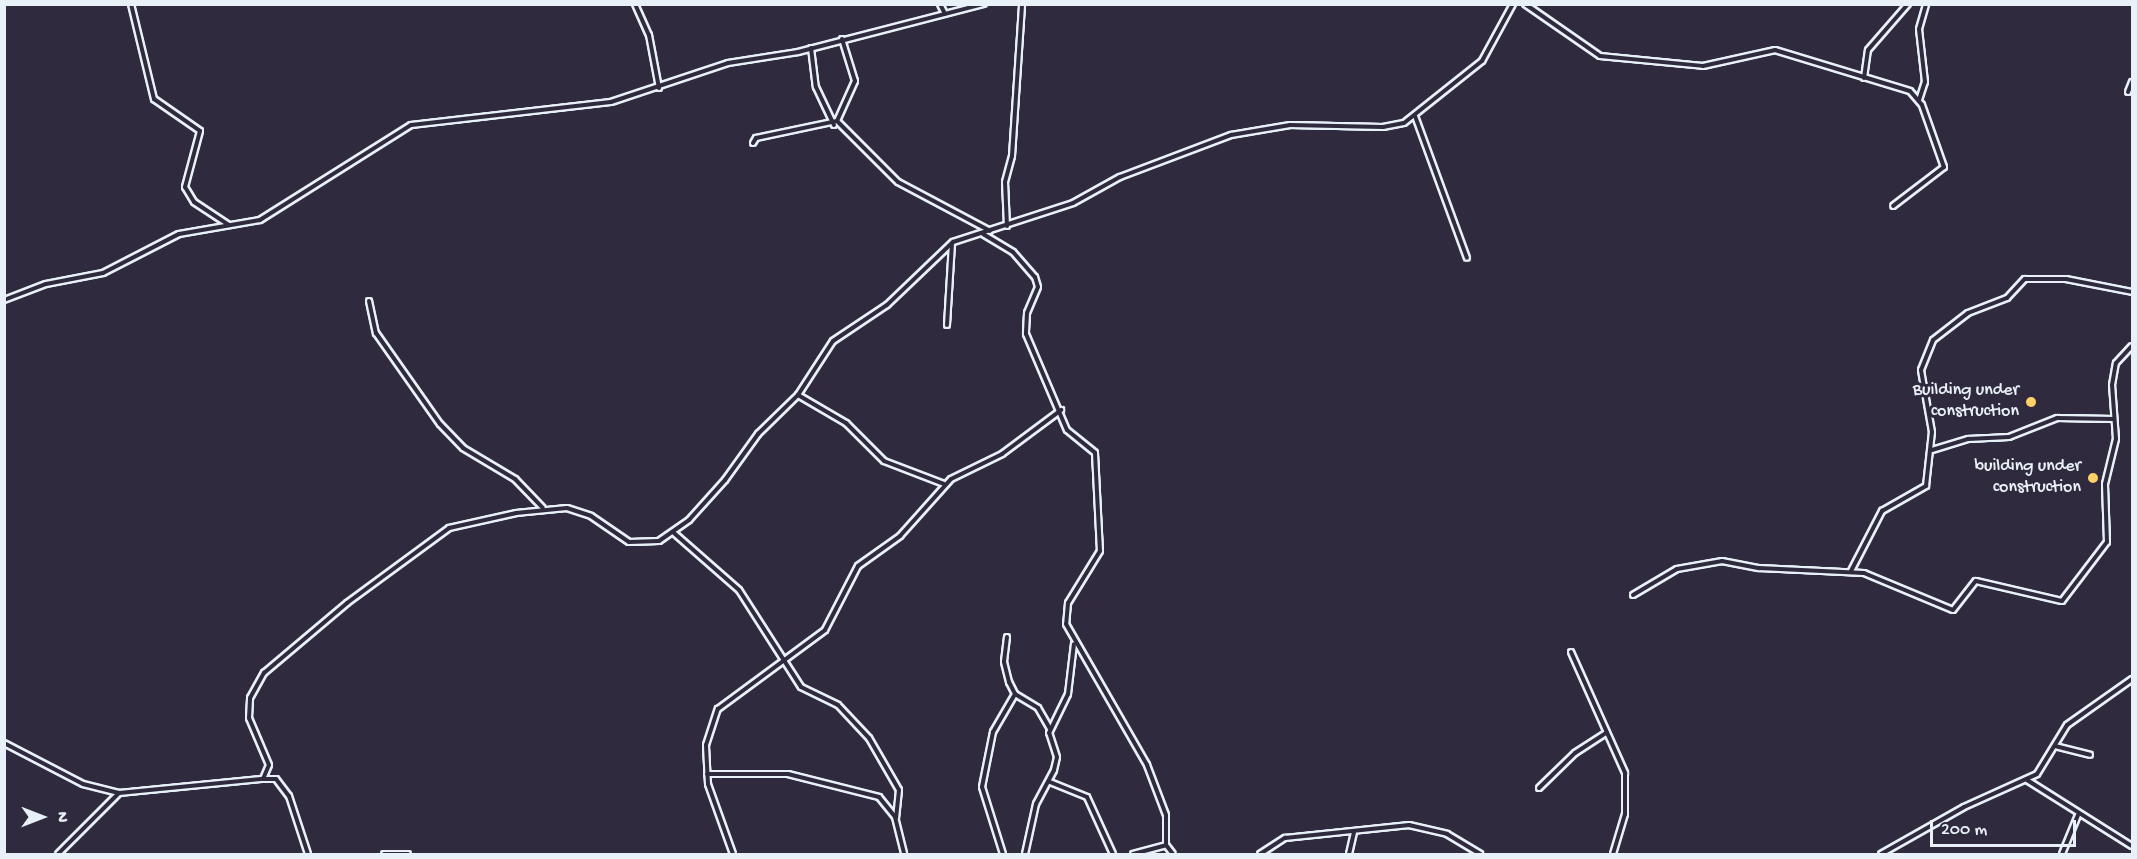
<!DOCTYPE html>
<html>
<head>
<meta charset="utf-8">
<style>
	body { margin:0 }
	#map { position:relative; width:2137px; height:859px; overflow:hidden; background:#2f2a3d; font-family:"Gochi Hand",sans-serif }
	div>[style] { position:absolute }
	.roads { filter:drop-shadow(2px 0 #e8f1f8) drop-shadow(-2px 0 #e8f1f8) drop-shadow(0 2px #e8f1f8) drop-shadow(0 -2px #e8f1f8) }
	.street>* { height:4px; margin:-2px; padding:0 2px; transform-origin:2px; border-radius:2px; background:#2f2a3d }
	.dots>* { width:16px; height:16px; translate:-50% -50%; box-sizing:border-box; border:3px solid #2f2a3d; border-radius:50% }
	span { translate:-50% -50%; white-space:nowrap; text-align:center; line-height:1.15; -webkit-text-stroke:6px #2f2a3d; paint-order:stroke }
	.poi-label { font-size:18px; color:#e8f1f8 }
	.right { translate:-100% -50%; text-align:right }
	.frame { position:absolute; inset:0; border:6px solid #e8f1f8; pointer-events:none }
	.north { position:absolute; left:12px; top:787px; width:60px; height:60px; -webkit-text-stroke:4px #2f2a3d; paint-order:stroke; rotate:90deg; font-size:16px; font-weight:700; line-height:24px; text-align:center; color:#e8f1f8 }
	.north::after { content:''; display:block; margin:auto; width:21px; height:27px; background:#e8f1f8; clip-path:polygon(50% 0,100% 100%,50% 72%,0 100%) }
	.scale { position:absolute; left:1930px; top:820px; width:146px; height:27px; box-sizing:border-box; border:3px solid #e8f1f8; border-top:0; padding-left:8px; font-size:18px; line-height:21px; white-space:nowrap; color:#e8f1f8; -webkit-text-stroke:4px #2f2a3d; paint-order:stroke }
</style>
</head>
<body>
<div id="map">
	<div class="roads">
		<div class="street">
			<div style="left:131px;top:4px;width:98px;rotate:76.4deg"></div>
			<div style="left:154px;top:99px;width:56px;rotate:34.8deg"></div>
			<div style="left:200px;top:131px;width:58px;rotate:105deg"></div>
			<div style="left:185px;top:187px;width:17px;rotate:59deg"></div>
			<div style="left:194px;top:202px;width:42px;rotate:33.3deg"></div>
			<div style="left:635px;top:4px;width:34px;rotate:66deg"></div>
			<div style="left:649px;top:35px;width:54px;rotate:79.3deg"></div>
			<div style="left:940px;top:4px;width:11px;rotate:63deg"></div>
			<div style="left:1525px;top:4px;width:91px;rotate:34.7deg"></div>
			<div style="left:1600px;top:56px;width:103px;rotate:5.5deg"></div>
			<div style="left:1703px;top:66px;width:74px;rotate:-12.5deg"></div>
			<div style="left:1775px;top:50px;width:141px;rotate:16.9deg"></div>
			<div style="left:1910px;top:91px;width:18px;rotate:49deg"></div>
			<div style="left:1922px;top:105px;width:66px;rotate:70.5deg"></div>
			<div style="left:1944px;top:167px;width:64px;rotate:142.6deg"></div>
			<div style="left:811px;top:48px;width:39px;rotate:83deg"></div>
			<div style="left:816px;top:87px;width:42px;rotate:64.7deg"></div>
			<div style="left:1864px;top:78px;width:28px;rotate:-82deg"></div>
			<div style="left:1868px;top:50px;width:61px;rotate:-49deg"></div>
			<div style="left:2128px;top:92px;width:11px;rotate:-68deg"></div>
			<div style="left:1919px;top:100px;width:19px;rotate:-72deg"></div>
			<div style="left:1925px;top:82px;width:53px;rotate:-96.5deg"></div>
			<div style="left:1919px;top:29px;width:26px;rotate:-74deg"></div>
			<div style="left:1415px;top:116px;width:151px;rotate:69.9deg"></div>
			<div style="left:837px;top:121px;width:86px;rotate:45deg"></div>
			<div style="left:898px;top:182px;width:104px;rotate:28deg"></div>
			<div style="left:753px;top:143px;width:6px;rotate:-59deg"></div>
			<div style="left:756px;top:138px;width:83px;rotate:-11.9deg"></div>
			<div style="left:837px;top:121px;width:44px;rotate:-65.8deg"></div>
			<div style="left:855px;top:81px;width:44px;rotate:-107.2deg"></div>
			<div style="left:1007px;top:226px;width:44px;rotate:-92.6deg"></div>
			<div style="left:1005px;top:182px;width:27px;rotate:-75deg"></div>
			<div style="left:1012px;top:156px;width:152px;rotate:-86.2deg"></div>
			<div style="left:983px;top:234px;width:35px;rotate:31deg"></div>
			<div style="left:1013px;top:252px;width:33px;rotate:49deg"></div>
			<div style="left:1035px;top:277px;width:10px;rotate:73deg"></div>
			<div style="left:1038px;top:287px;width:28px;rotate:113deg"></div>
			<div style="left:1027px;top:313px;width:21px;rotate:93deg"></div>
			<div style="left:1026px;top:334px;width:104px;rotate:66.9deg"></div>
			<div style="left:1067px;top:430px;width:36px;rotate:39deg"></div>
			<div style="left:1095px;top:453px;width:98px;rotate:87.1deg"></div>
			<div style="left:1100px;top:551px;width:61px;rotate:121.6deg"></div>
			<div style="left:1068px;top:603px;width:21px;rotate:95deg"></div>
			<div style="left:1066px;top:624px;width:163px;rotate:60.1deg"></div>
			<div style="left:1147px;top:765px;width:53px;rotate:69.2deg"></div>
			<div style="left:1166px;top:815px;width:30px;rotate:90deg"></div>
			<div style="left:1166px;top:845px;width:11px;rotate:52deg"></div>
			<div style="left:4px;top:300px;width:45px;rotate:-20.9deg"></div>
			<div style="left:46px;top:284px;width:58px;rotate:-10.9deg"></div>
			<div style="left:103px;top:273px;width:85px;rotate:-27.2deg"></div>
			<div style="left:179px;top:234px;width:82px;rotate:-9.8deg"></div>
			<div style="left:260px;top:220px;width:178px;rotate:-32.2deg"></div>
			<div style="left:411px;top:125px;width:201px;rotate:-6.6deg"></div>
			<div style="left:611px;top:102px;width:123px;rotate:-18.4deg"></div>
			<div style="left:728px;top:63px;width:71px;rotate:-8.9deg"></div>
			<div style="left:798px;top:52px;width:192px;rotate:-14.5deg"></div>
			<div style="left:369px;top:301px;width:33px;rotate:78deg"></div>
			<div style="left:376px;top:333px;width:111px;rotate:54.9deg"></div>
			<div style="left:440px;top:424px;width:33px;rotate:46deg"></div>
			<div style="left:463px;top:448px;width:61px;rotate:30.8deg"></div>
			<div style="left:515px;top:479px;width:40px;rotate:46deg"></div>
			<div style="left:947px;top:325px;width:81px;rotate:-86.5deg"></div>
			<div style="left:798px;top:395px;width:56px;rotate:30.3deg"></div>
			<div style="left:846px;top:423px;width:54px;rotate:45deg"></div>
			<div style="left:884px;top:461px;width:64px;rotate:21deg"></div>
			<div style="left:1932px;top:450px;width:38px;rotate:-17deg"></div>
			<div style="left:1968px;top:439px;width:41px;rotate:-2.8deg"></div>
			<div style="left:2009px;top:437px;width:52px;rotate:-21.6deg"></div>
			<div style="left:2057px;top:418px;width:57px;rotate:1deg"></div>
			<div style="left:674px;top:533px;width:86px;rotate:41.2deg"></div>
			<div style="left:739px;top:590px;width:115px;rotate:57.4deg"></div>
			<div style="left:801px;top:687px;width:41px;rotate:25.9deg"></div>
			<div style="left:838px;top:705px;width:45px;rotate:46.8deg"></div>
			<div style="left:869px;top:738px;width:60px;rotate:60deg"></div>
			<div style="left:899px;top:790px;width:28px;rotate:96deg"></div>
			<div style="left:1851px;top:571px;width:68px;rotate:-62.7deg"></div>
			<div style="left:1882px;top:511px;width:51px;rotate:-29.6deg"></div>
			<div style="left:1926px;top:486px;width:54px;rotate:-83.7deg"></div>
			<div style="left:1932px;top:432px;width:63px;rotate:-100.1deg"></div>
			<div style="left:1921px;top:370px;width:32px;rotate:-68deg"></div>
			<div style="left:1933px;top:340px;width:44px;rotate:-37.6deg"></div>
			<div style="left:1968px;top:313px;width:42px;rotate:-21deg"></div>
			<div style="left:2007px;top:298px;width:26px;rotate:-47deg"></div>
			<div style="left:2025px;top:279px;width:41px"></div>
			<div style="left:2066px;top:279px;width:67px;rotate:11.1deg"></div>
			<div style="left:1633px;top:595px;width:51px;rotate:-30.6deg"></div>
			<div style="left:1677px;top:569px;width:46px;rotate:-10.1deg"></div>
			<div style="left:1722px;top:561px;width:38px;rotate:11deg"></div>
			<div style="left:1759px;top:568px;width:105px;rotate:2.7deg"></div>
			<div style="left:1864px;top:573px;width:96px;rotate:22.6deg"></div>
			<div style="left:1953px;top:610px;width:37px;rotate:-52deg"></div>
			<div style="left:1976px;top:581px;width:88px;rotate:13.1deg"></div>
			<div style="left:2062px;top:601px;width:74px;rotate:-52.7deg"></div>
			<div style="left:2107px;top:542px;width:58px;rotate:-92deg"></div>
			<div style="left:2105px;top:484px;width:46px;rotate:-76.3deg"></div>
			<div style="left:2116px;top:439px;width:54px;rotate:-94.2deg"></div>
			<div style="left:2112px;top:385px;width:22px;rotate:-80deg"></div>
			<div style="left:2116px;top:363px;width:23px;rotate:-47deg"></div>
			<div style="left:1007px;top:637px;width:25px;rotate:97deg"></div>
			<div style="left:1004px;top:662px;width:21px;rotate:76deg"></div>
			<div style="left:1009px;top:682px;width:13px;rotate:63deg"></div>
			<div style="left:1015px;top:694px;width:27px;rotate:31deg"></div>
			<div style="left:1038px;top:708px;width:24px;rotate:60deg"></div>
			<div style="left:1571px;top:652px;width:133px;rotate:65.9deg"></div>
			<div style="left:1625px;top:773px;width:41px;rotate:90deg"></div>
			<div style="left:1625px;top:814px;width:42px;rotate:106.7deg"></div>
			<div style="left:4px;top:743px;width:89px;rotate:27.4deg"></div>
			<div style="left:83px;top:784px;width:37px;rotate:14deg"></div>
			<div style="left:119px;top:793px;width:145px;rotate:-5.6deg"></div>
			<div style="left:263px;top:779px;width:15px;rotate:-67deg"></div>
			<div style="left:269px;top:765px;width:51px;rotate:-113.1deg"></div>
			<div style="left:249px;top:718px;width:20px;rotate:-87deg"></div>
			<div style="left:250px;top:698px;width:29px;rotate:-61deg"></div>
			<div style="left:264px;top:673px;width:109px;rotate:-40.1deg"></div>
			<div style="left:347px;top:603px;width:127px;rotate:-36.3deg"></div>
			<div style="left:449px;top:528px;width:69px;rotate:-12.6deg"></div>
			<div style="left:516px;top:513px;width:51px;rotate:-5.6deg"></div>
			<div style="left:567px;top:508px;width:25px;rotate:18deg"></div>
			<div style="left:591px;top:516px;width:46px;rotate:34.4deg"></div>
			<div style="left:629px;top:542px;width:30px;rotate:-2deg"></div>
			<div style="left:659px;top:541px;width:37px;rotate:-35deg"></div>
			<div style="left:689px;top:520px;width:54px;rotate:-48deg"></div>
			<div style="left:725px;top:480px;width:57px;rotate:-54.3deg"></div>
			<div style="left:758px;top:434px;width:56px;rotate:-44.3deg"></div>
			<div style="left:798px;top:395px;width:64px;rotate:-57.1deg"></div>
			<div style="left:833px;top:341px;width:65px;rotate:-33.7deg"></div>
			<div style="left:887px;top:305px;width:91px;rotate:-43.7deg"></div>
			<div style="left:953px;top:242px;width:126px;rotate:-18deg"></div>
			<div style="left:1073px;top:203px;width:54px;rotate:-29deg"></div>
			<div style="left:1120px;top:177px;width:119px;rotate:-20.7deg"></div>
			<div style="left:1231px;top:135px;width:60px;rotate:-9.6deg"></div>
			<div style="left:1290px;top:125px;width:93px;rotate:1.2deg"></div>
			<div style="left:1383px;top:127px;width:21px;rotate:-11deg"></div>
			<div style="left:1404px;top:123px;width:100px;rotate:-38.5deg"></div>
			<div style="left:1482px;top:61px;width:65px;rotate:-61.5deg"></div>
			<div style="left:2055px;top:746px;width:36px;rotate:14deg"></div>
			<div style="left:707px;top:774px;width:81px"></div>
			<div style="left:788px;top:774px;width:94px;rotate:14.2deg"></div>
			<div style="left:879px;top:797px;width:26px;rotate:51deg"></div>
			<div style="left:895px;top:817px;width:38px;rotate:76deg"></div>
			<div style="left:264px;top:779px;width:12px"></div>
			<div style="left:276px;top:779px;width:21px;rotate:53deg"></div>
			<div style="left:289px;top:796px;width:61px;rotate:71.9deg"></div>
			<div style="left:2027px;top:780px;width:124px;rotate:32.2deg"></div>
			<div style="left:1050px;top:782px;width:40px;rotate:22deg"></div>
			<div style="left:1087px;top:797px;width:63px;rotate:65.5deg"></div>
			<div style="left:1539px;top:788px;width:50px;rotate:-44.2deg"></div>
			<div style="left:1575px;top:753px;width:38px;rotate:-33deg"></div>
			<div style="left:58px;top:854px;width:86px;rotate:-45deg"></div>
			<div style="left:384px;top:854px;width:24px"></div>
			<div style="left:733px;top:854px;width:74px;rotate:-109.7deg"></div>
			<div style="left:708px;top:784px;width:39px;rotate:-93deg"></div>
			<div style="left:706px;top:745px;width:38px;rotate:-72deg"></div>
			<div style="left:718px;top:709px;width:133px;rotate:-36.4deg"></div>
			<div style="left:825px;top:630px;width:72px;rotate:-62.7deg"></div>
			<div style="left:858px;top:566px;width:52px;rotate:-35.5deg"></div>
			<div style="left:900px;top:536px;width:76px;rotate:-48.2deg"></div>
			<div style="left:951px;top:479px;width:57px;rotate:-26.1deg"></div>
			<div style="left:1002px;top:454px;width:74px;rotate:-36.7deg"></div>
			<div style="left:1003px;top:854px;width:70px;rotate:-107.4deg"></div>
			<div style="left:982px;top:787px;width:56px;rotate:-78.7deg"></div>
			<div style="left:993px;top:732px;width:44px;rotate:-59.9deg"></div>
			<div style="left:1025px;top:854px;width:51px;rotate:-77.6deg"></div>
			<div style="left:1036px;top:804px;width:38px;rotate:-62deg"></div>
			<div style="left:1054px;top:770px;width:13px;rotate:-77deg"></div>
			<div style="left:1057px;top:757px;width:25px;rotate:-108deg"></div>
			<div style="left:1049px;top:733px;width:43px;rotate:-64deg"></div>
			<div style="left:1068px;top:694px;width:50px;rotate:-83.2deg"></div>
			<div style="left:1133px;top:854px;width:34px;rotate:-15deg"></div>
			<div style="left:1260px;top:854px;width:30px;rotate:-33deg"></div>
			<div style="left:1285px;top:838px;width:125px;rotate:-6deg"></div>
			<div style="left:1409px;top:825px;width:39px;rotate:13deg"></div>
			<div style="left:1447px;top:834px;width:39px;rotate:31deg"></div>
			<div style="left:1349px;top:854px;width:22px;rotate:-77deg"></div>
			<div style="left:1881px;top:854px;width:95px;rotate:-29.5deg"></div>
			<div style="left:1964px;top:807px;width:80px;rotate:-24.3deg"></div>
			<div style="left:2037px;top:774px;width:57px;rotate:-58.5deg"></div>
			<div style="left:2067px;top:725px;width:80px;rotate:-35.3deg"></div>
			<div style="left:2062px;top:854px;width:42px;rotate:-67.7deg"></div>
		</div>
	</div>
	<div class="dots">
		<div style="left:2031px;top:402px;background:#ffd166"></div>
		<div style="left:2093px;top:478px;background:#ffd166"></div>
	</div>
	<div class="poi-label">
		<span class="right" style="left:2019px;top:402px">Building under<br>construction</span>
		<span class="right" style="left:2081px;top:478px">building under<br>construction</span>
	</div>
	<div class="frame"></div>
	<div class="north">N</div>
	<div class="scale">200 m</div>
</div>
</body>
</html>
